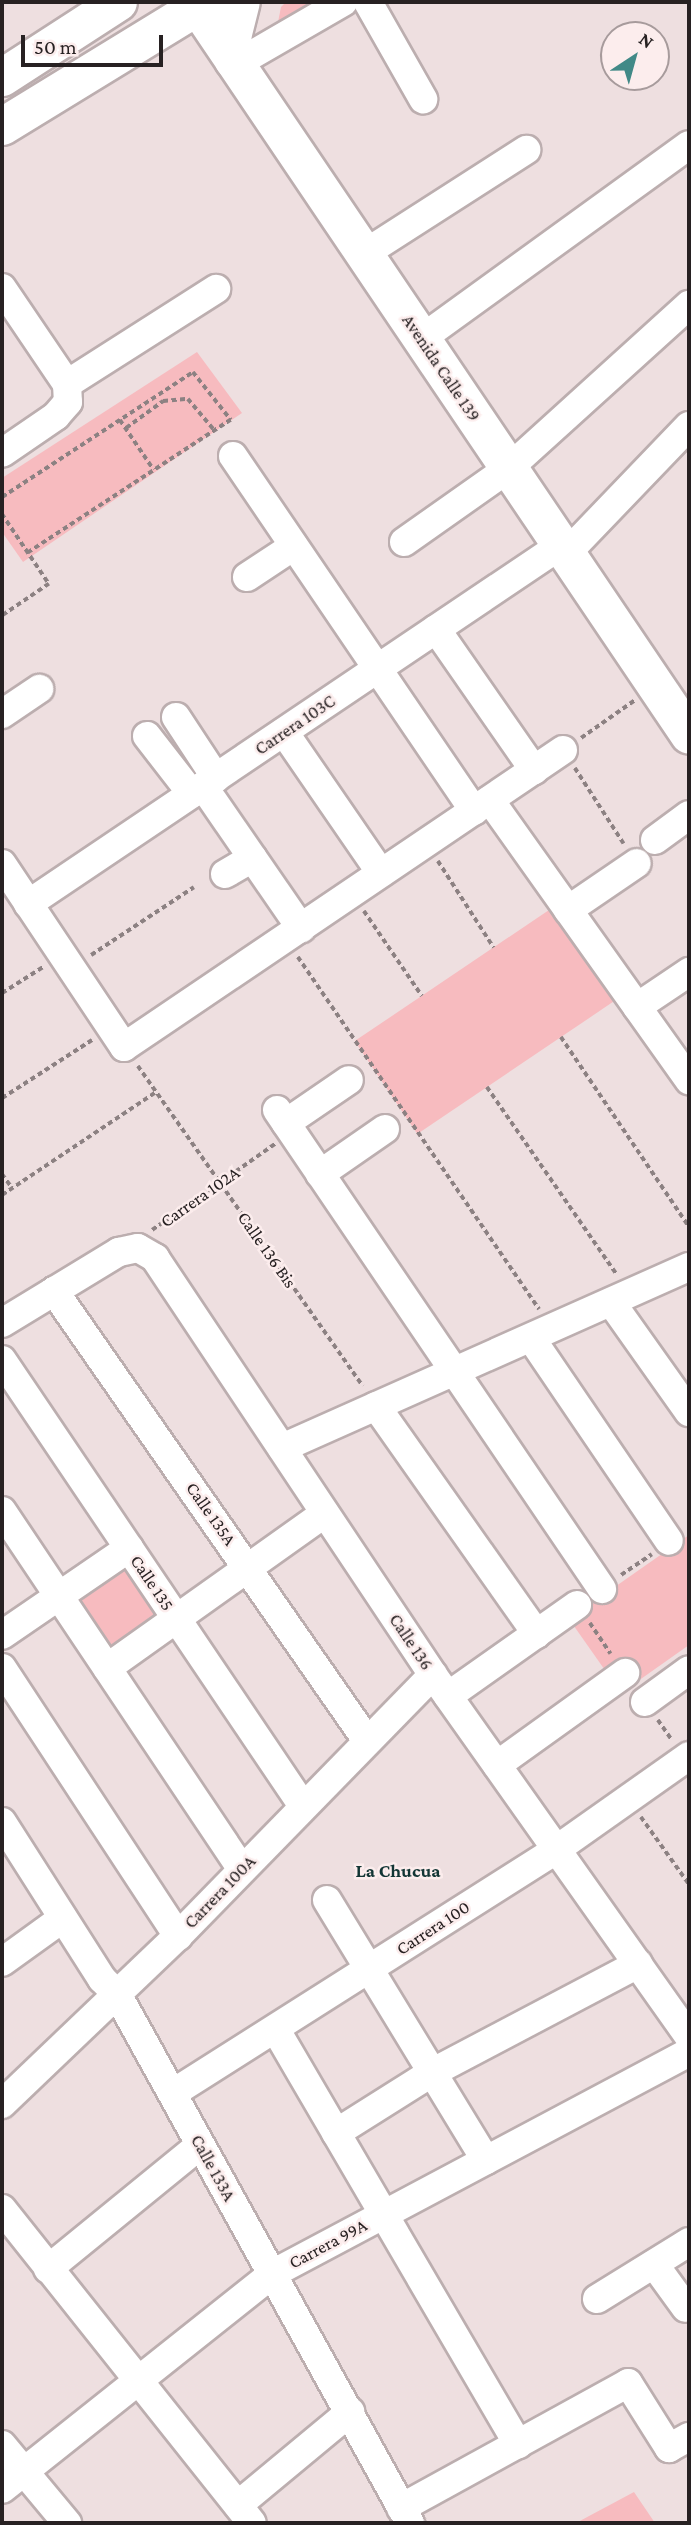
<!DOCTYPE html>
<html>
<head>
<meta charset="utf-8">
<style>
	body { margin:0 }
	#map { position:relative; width:691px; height:2525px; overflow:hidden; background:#eedfe0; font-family:"Crimson Pro",serif }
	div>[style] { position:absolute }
	.green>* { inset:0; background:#f7bbbf; transform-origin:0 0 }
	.path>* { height:3.5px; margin-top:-1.75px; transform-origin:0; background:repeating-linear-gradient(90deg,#8c8182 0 5px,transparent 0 8.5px) }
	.roads { filter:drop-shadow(2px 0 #bcaeaf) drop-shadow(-2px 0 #bcaeaf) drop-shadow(0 2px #bcaeaf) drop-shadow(0 -2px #bcaeaf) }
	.minor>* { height:28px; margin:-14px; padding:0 14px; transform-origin:14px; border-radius:14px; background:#fff }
	.major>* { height:37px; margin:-18.5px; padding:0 18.5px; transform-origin:18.5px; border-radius:18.5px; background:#fff }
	span { translate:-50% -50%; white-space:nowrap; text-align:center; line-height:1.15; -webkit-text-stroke:5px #fceded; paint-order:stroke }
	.street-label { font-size:18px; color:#272122 }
	.neighbourhood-label { font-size:19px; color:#133635; font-weight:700 }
	.frame { position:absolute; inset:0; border:4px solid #272122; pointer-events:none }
	.north { position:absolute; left:600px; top:21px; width:70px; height:70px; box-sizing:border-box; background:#fceded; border:2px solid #a79b9c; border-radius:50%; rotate:36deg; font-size:19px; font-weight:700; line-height:28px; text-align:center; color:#272122 }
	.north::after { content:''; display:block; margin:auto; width:24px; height:32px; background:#418987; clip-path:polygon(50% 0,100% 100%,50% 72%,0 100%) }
	.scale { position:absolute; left:21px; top:35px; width:142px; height:32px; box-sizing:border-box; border:4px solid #272122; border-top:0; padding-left:9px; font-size:21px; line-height:24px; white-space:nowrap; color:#272122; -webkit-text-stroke:5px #fceded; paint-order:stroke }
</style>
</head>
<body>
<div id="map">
	<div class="green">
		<div style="clip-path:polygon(286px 2px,327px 2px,276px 32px,281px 7px)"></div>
		<div style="clip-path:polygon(197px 352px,242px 413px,23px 562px,2px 532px,2px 478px)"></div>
		<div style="left:552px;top:908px;width:112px;height:238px;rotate:56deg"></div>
		<div style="clip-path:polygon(689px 1535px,689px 1645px,621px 1693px,569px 1619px)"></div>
		<div style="left:128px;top:1559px;width:68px;height:68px;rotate:59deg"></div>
		<div style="clip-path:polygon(634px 2492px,655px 2523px,576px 2523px)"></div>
	</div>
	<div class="path">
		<div style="left:120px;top:420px;width:60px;rotate:55.8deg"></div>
		<div style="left:126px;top:428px;width:46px;rotate:-36.1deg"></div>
		<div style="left:163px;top:401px;width:25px;rotate:-5deg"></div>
		<div style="left:188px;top:399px;width:42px;rotate:49.8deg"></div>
		<div style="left:2px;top:497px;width:228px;rotate:-33.2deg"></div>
		<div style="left:193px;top:372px;width:61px;rotate:51.6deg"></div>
		<div style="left:231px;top:420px;width:243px;rotate:146.8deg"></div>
		<div style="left:2px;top:514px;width:84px;rotate:56.1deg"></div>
		<div style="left:49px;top:584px;width:57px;rotate:145.8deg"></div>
		<div style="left:581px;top:738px;width:66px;rotate:-35.1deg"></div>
		<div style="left:575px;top:768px;width:90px;rotate:57.2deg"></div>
		<div style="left:438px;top:861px;width:103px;rotate:57.2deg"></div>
		<div style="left:364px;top:911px;width:103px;rotate:55.7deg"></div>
		<div style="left:91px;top:955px;width:123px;rotate:-33.4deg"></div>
		<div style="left:298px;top:957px;width:427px;rotate:55.6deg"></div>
		<div style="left:2px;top:993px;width:49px;rotate:-32.4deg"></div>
		<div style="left:561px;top:1037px;width:229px;rotate:56deg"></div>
		<div style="left:138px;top:1066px;width:391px;rotate:54.9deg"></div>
		<div style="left:487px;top:1087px;width:229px;rotate:55.3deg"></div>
		<div style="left:2px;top:1098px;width:107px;rotate:-32.8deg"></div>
		<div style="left:2px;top:1174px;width:17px;rotate:54deg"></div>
		<div style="left:2px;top:1195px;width:185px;rotate:-33.8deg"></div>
		<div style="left:152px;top:1230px;width:150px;rotate:-35deg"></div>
		<div style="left:621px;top:1575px;width:37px;rotate:-34deg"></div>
		<div style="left:590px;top:1623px;width:37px;rotate:56deg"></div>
		<div style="left:658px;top:1720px;width:24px;rotate:55deg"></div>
		<div style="left:641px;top:1817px;width:82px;rotate:54.4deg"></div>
	</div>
	<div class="roads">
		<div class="minor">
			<div style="left:368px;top:2px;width:112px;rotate:60.4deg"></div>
			<div style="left:236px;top:64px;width:124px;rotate:-30.1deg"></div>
			<div style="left:364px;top:254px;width:193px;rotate:-32.7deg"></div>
			<div style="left:2px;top:288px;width:116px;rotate:55.9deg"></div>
			<div style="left:67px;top:384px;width:18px;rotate:87deg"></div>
			<div style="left:68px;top:402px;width:18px;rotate:131deg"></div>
			<div style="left:56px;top:416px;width:65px;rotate:145.6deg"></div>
			<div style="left:421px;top:339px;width:331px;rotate:-35.9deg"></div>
			<div style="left:67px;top:384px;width:177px;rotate:-32.5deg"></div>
			<div style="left:233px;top:456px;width:429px;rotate:55.8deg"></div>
			<div style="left:404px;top:542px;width:128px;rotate:-35.2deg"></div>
			<div style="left:509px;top:468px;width:243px;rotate:-42.2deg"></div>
			<div style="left:567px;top:553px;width:176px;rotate:-46.2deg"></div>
			<div style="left:247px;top:577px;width:56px;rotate:-33.4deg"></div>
			<div style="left:436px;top:629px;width:172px;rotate:55.2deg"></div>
			<div style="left:2px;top:714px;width:45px;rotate:-34deg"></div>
			<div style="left:176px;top:717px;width:73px;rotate:56.7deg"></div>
			<div style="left:284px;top:732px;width:171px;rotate:55.5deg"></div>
			<div style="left:147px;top:736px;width:73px;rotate:52.2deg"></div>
			<div style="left:203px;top:786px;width:173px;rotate:55.4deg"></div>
			<div style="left:490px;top:800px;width:344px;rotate:54.6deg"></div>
			<div style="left:655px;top:840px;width:42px;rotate:-36.3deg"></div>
			<div style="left:2px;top:864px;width:220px;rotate:56.3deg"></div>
			<div style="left:124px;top:1047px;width:530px;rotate:-34.08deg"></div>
			<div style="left:225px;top:874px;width:32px;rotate:-30deg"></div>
			<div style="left:28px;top:904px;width:643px;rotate:-33.96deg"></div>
			<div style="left:568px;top:910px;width:83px;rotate:-34.3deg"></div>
			<div style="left:637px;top:1007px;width:63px;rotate:-33.9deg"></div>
			<div style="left:277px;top:1110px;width:579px;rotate:55.84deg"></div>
			<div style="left:286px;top:1123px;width:76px;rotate:-34.3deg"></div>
			<div style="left:320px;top:1174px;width:79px;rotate:-34.7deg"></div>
			<div style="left:54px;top:1291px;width:546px;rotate:55.15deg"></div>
			<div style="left:611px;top:1302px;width:135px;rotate:54.7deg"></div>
			<div style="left:2px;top:1323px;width:137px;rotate:-31.3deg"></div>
			<div style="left:119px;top:1252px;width:19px;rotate:-12deg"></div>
			<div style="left:138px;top:1248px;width:20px;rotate:30deg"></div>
			<div style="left:155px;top:1258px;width:501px;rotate:56.31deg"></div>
			<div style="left:433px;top:1675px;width:443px;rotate:54.7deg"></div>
			<div style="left:531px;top:1338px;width:245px;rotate:55.8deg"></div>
			<div style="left:2px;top:1360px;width:538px;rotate:55.99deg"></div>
			<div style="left:376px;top:1406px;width:279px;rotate:54.8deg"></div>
			<div style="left:282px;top:1448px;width:445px;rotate:-24deg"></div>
			<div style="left:2px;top:1511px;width:431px;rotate:56.2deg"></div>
			<div style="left:2px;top:1635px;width:154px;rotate:-34.4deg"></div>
			<div style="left:2px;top:1668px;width:321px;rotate:56.7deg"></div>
			<div style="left:107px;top:1668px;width:267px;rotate:-35.4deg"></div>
			<div style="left:448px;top:1696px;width:158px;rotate:-35.2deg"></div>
			<div style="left:645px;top:1702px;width:54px;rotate:-36deg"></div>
			<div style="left:497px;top:1765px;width:158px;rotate:-35.7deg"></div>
			<div style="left:2px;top:1822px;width:186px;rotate:57.5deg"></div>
			<div style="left:102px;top:1979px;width:21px;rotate:45deg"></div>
			<div style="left:117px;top:1994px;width:605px;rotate:61.02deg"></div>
			<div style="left:327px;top:1900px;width:305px;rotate:58.6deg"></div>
			<div style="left:2px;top:1962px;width:75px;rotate:-35.8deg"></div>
			<div style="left:276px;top:2030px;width:480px;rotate:59.7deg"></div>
			<div style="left:173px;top:2093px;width:455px;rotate:-32.4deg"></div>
			<div style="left:557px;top:1849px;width:161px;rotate:-35.2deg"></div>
			<div style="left:2px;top:2104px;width:243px;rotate:-43.7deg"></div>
			<div style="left:178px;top:1936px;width:365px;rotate:-45.7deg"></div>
			<div style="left:336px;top:2133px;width:115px;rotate:-32.2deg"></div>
			<div style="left:433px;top:2072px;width:232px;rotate:-27.8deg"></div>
			<div style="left:2px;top:2209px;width:401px;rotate:51.5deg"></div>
			<div style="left:654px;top:2264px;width:54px;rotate:54deg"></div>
			<div style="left:48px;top:2269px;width:196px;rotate:-39.2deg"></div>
			<div style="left:597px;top:2299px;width:108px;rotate:-31.8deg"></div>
			<div style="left:2px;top:2445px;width:102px;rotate:50.2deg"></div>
			<div style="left:2px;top:2489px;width:345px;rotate:-38.5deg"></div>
			<div style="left:272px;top:2274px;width:472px;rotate:-28deg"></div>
			<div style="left:238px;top:2505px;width:146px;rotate:-39.7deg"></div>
			<div style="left:401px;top:2508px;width:259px;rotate:-28.8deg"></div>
			<div style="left:628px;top:2383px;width:77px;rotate:57.8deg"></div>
			<div style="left:669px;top:2448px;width:23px;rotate:-29deg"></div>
		</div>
		<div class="major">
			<div style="left:194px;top:2px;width:884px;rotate:55.97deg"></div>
			<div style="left:233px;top:60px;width:23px;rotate:-92deg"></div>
			<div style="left:232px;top:37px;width:36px;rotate:-76deg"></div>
			<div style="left:2px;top:77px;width:138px;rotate:-32.9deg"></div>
			<div style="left:2px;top:126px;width:237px;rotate:-31.5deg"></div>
		</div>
	</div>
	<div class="street-label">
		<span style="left:441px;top:368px;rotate:56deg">Avenida Calle 139</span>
		<span style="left:295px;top:725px;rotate:-34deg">Carrera 103C</span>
		<span style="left:200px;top:1197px;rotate:-35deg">Carrera 102A</span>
		<span style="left:267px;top:1250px;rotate:55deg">Calle 136 Bis</span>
		<span style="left:211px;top:1514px;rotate:55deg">Calle 135A</span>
		<span style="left:152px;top:1583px;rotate:56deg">Calle 135</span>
		<span style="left:411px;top:1642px;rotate:56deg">Calle 136</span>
		<span style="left:220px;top:1892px;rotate:-46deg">Carrera 100A</span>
		<span style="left:433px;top:1928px;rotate:-33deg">Carrera 100</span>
		<span style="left:213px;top:2168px;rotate:61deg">Calle 133A</span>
		<span style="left:328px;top:2244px;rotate:-28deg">Carrera 99A</span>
	</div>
	<div class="neighbourhood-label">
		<span style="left:398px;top:1871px">La Chucua</span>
	</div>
	<div class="frame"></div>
	<div class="north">N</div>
	<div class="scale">50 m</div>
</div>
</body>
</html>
